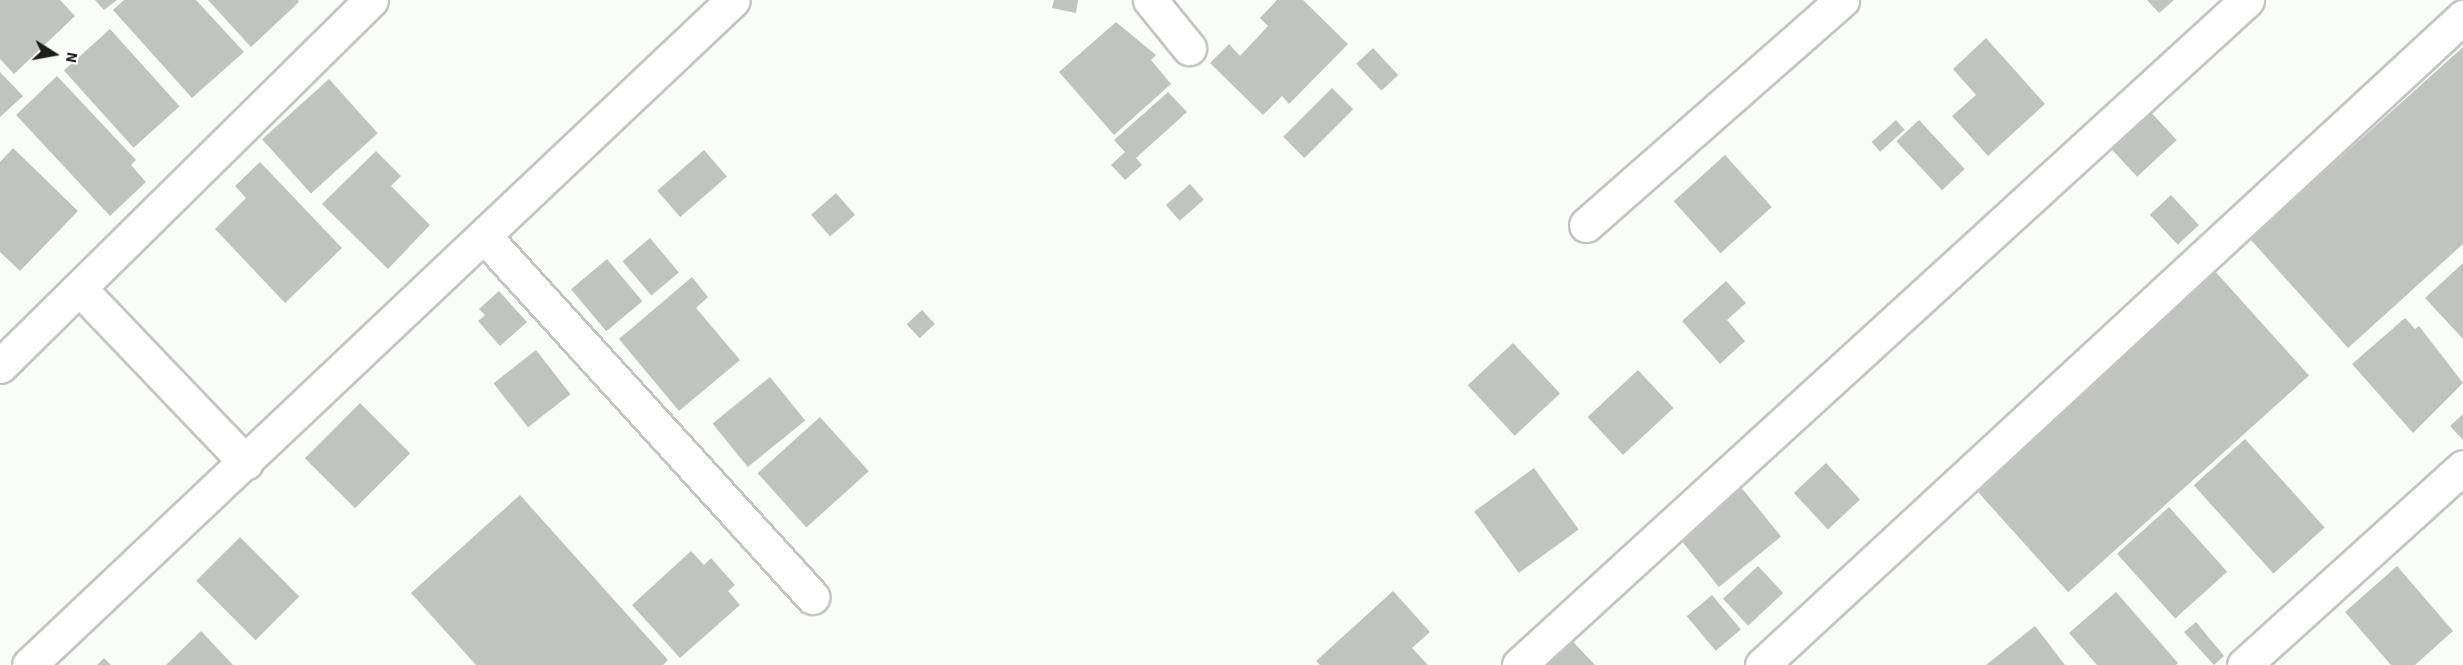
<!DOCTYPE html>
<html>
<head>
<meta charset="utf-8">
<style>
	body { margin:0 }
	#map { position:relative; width:2463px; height:665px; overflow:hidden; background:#fafcf9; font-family:"Source Sans 3",sans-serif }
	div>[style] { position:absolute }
	.building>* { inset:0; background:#c1c3c0; transform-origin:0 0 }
	.roads { filter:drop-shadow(2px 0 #c4c5c2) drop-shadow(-2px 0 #c4c5c2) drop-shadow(0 2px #c4c5c2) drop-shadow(0 -2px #c4c5c2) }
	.street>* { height:33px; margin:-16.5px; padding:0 16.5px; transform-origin:16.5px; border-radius:16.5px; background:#fff }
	span { translate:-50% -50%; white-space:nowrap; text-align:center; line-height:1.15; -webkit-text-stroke:4.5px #fff; paint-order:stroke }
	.north { position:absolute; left:24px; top:24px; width:60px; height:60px; -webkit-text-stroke:4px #fff; paint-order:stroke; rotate:101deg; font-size:16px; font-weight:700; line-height:24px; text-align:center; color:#1d1e1d }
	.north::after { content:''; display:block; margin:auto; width:21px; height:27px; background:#1d1e1d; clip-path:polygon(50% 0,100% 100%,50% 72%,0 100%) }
</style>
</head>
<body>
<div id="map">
	<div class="building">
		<div style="clip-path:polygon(0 0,60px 0,75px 16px,14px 74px,0 59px)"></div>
		<div style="clip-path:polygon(95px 0,117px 0,104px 10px)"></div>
		<div style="clip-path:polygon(124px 0,196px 0,244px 52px,192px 98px,113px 10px)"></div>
		<div style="clip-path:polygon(208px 0,298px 0,299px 2px,251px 47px)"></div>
		<div style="clip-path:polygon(1054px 0,1078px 0,1076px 13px,1052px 8px)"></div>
		<div style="clip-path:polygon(1277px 0,1303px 0,1348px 44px,1289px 104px,1282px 96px,1263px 115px,1210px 63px,1229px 44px,1240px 56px,1268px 26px,1260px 18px)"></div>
		<div style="clip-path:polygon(2147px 0,2174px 0,2159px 13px)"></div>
		<div style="clip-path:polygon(1116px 22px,1156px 55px,1151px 60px,1171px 84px,1114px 135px,1059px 72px)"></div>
		<div style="left:110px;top:29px;width:104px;height:62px;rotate:48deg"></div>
		<div style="clip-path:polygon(1986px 38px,2045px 104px,1988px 156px,1952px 116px,1976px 95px,1953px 69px)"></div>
		<div style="clip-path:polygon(2463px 47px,2463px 244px,2348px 348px,2250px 239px)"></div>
		<div style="left:1373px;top:48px;width:37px;height:23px;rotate:47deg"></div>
		<div style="clip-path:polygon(0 72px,23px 96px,0 117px)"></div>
		<div style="clip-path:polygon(57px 76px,136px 160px,131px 165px,146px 182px,110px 216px,16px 115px)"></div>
		<div style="left:329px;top:79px;width:73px;height:90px;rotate:48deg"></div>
		<div style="left:1332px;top:88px;width:30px;height:69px;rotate:45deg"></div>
		<div style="clip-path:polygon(1168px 92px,1187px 112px,1136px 158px,1142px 165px,1125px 180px,1111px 165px,1125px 152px,1114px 140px)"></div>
		<div style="left:2146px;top:107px;width:45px;height:54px;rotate:47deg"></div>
		<div style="left:1896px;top:120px;width:13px;height:33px;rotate:48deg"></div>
		<div style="left:1919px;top:120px;width:67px;height:31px;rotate:47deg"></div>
		<div style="clip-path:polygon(13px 148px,78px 211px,20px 271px,0 252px,0 162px)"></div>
		<div style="left:704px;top:150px;width:35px;height:62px;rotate:49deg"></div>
		<div style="clip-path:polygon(376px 151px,401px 176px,391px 186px,430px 225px,388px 269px,322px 204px)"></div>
		<div style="left:1725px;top:155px;width:70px;height:69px;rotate:48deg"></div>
		<div style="clip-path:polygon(260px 162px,342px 248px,285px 303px,215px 229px,246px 198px,235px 186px)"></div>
		<div style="left:1190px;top:184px;width:21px;height:32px;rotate:49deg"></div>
		<div style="left:836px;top:193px;width:29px;height:33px;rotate:49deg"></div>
		<div style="left:2171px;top:195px;width:41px;height:29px;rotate:47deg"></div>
		<div style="left:650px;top:238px;width:45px;height:36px;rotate:50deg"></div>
		<div style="left:607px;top:259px;width:55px;height:47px;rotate:50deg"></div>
		<div style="clip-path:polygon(2463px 263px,2463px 339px,2425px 298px)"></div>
		<div style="left:2214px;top:270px;width:142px;height:324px;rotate:48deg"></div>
		<div style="clip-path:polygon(692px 277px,708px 297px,696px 308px,740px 360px,679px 411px,619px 339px)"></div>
		<div style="clip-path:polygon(1726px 281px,1746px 303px,1727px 320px,1745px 341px,1720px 364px,1682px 321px)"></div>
		<div style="clip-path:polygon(499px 291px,527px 322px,500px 346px,478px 321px,485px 315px,479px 309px)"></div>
		<div style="left:922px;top:310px;width:19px;height:21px;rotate:47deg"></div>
		<div style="clip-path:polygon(2405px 318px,2415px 329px,2419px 326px,2463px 383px,2413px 433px,2352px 364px)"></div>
		<div style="left:1513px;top:343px;width:69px;height:62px;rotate:47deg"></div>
		<div style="left:536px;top:350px;width:56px;height:54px;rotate:52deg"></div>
		<div style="left:1638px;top:370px;width:52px;height:69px;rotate:47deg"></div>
		<div style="left:770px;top:377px;width:56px;height:74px;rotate:51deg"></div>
		<div style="left:360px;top:403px;width:71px;height:78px;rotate:45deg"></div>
		<div style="clip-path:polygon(2463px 414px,2463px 440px,2450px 426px)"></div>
		<div style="left:820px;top:417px;width:73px;height:84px;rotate:48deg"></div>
		<div style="left:2245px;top:439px;width:119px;height:69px;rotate:48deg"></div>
		<div style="left:1826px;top:463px;width:50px;height:44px;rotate:47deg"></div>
		<div style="left:1534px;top:468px;width:76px;height:74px;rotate:54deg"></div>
		<div style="left:1732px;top:476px;width:78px;height:80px;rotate:51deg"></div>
		<div style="clip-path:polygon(520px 495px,668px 660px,663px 665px,476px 665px,411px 593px)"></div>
		<div style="left:2169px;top:507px;width:87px;height:70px;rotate:48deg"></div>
		<div style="left:240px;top:537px;width:84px;height:62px;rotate:45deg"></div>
		<div style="clip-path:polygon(691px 551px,704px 565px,711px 558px,735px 585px,728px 591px,740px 605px,680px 658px,632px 605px)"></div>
		<div style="left:1758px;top:566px;width:37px;height:48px;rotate:47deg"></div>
		<div style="clip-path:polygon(2397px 566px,2453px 631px,2415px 665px,2391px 665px,2345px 612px)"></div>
		<div style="clip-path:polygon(1393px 591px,1430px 632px,1412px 648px,1428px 665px,1320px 665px,1316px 661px)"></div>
		<div style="clip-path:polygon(2116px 592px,2178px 663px,2176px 665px,2097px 665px,2069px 633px)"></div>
		<div style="left:1712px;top:595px;width:45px;height:33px;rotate:50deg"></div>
		<div style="clip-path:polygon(2196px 622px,2224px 656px,2214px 665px,2184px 632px)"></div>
		<div style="clip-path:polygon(2035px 626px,2065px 665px,1986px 665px)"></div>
		<div style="clip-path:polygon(1560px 628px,1595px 665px,1521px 665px)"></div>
		<div style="clip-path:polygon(201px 631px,233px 665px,166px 665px)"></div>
		<div style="clip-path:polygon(104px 658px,111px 665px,97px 665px)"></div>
	</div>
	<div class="roads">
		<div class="street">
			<div style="left:1150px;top:0;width:62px;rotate:50.9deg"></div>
			<div style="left:1586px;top:225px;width:341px;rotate:-41.3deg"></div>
			<div style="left:484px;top:236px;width:488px;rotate:47.7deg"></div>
			<div style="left:80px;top:289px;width:240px;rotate:46.3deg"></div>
			<div style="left:0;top:366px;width:521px;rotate:-44.61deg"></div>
			<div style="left:29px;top:665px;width:968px;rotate:-43.37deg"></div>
			<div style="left:1519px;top:665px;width:986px;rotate:-42.41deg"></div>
			<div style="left:1762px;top:665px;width:955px;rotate:-42.75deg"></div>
			<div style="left:2244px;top:665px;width:295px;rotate:-42.1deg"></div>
		</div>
	</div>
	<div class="north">N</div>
</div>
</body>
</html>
